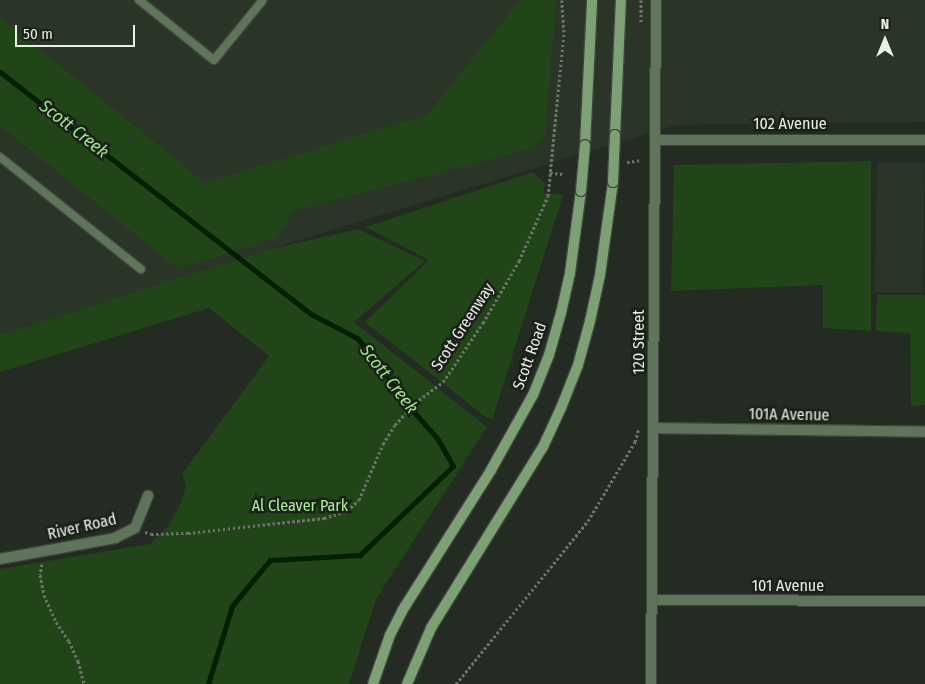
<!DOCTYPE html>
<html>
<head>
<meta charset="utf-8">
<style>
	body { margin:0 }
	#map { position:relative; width:925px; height:684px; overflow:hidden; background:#242b23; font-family:"Fira Sans Condensed",sans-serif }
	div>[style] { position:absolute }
	.built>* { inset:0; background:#2a3427; transform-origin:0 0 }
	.green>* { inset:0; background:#224419 }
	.stream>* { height:5px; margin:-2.5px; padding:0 2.5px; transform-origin:2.5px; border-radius:2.5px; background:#041e00 }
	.path>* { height:3px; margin-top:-1.5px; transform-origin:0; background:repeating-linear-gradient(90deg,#6d746c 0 2.5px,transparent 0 5px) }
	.roads { filter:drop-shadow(1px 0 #40463f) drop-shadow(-1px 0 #40463f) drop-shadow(0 1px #40463f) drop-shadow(0 -1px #40463f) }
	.lane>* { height:8px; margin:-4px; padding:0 4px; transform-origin:4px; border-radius:4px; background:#5f755a }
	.street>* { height:10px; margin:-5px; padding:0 5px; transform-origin:5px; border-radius:5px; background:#5f755a }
	.secondary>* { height:10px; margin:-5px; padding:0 5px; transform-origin:5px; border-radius:5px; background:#7da175 }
	.bridges { filter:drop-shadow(1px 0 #40463f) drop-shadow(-1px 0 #40463f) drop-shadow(0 1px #40463f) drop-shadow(0 -1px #40463f) }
	.secondary-bridge>* { height:10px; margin:-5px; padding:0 5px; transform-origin:5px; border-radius:5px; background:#7da175 }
	span { translate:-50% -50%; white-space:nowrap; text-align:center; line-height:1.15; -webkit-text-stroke:5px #1b2119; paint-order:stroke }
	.street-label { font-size:16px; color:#eaefe9 }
	.park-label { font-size:16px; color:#a8f097 }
	.water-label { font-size:18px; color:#9be38a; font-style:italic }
	.north { position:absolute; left:860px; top:15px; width:50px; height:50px; -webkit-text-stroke:4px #1b2119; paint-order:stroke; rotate:0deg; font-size:14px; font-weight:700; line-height:20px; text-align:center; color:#eaefe9 }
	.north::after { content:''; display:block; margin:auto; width:18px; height:22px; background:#eaefe9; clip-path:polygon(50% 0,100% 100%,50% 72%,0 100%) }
	.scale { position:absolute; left:15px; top:25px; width:120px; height:22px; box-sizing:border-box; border:2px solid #eaefe9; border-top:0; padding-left:6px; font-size:15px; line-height:18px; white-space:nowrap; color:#eaefe9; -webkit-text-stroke:4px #1b2119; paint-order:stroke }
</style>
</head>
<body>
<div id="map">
	<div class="built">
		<div style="clip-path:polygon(0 0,925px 0,925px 122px,676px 125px,263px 251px,0 335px)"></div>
		<div style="left:877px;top:162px;width:48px;height:130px;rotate:1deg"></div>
	</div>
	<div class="green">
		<div style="clip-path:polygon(520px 0,556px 0,545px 135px,534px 148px,293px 211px,278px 237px,178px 269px,0 126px,0 17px,205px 183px,428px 114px)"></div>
		<div style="clip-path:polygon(871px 161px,871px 331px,823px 328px,823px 285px,671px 291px,674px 165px)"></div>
		<div style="clip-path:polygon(533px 172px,545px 183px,543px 193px,563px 195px,492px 420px,483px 415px,365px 322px,429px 260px,366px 227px)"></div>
		<div style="clip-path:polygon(358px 229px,425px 261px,354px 322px,487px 427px,376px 599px,349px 684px,0 684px,0 569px,150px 544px,169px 525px,181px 503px,186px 485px,182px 474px,269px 356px,209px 308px,0 372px,0 335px,263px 251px)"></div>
		<div style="clip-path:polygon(877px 295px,925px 295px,925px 405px,911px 406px,910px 333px,876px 331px)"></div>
	</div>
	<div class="stream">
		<div style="left:0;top:72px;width:394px;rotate:37.9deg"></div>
		<div style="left:311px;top:314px;width:52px;rotate:27.6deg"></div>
		<div style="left:357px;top:338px;width:32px;rotate:49deg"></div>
		<div style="left:378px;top:362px;width:36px;rotate:58deg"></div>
		<div style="left:397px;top:393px;width:60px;rotate:48.4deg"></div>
		<div style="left:437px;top:438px;width:32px;rotate:60deg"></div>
		<div style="left:453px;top:466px;width:129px;rotate:136.3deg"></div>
		<div style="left:360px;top:555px;width:90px;rotate:176.8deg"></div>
		<div style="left:270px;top:560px;width:60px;rotate:129.6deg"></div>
		<div style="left:232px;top:606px;width:82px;rotate:107.1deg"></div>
	</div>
	<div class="path">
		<div style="left:641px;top:22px;width:22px;rotate:-90deg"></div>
		<div style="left:627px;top:162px;width:15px;rotate:-8deg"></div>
		<div style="left:550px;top:173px;width:13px;rotate:4deg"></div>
		<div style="left:145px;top:532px;width:6px;rotate:18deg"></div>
		<div style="left:151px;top:534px;width:37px;rotate:-2deg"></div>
		<div style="left:188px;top:533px;width:137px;rotate:-6.3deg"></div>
		<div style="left:324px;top:518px;width:24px;rotate:-17deg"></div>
		<div style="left:347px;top:511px;width:16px;rotate:-43deg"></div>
		<div style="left:359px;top:500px;width:61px;rotate:-66.8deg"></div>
		<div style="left:383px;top:444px;width:22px;rotate:-58deg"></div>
		<div style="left:395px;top:425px;width:30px;rotate:-48deg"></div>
		<div style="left:415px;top:403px;width:35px;rotate:-37deg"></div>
		<div style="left:443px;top:382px;width:71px;rotate:-55.9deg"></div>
		<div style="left:483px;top:323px;width:72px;rotate:-59.9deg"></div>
		<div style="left:519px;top:261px;width:71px;rotate:-66deg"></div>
		<div style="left:548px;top:196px;width:165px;rotate:-84.4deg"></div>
		<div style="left:564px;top:32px;width:32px;rotate:-94deg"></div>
		<div style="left:42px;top:564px;width:11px;rotate:100deg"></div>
		<div style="left:40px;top:575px;width:20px;rotate:79deg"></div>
		<div style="left:44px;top:595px;width:30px;rotate:66deg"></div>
		<div style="left:56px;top:622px;width:23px;rotate:56deg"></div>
		<div style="left:69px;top:641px;width:22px;rotate:66deg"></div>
		<div style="left:78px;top:661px;width:24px;rotate:75deg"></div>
		<div style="left:456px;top:684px;width:210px;rotate:-51deg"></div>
		<div style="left:588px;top:521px;width:92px;rotate:-59.3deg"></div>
		<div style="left:635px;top:442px;width:15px;rotate:-74deg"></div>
	</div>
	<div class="roads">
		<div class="lane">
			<div style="left:139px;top:0;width:96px;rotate:38.7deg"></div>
			<div style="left:214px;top:60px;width:77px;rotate:-50.8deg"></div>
			<div style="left:0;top:157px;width:180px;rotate:38.5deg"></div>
		</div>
		<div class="street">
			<div style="left:655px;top:140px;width:270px"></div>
			<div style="left:653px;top:428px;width:272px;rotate:0.8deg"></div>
			<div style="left:0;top:559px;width:117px;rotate:-10.3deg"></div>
			<div style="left:115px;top:538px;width:22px;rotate:-27deg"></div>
			<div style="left:135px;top:528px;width:35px;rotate:-68deg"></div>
			<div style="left:652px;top:600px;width:273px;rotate:0.2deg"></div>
			<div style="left:651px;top:684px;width:684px;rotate:-89.58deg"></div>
		</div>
		<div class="secondary">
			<div style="left:615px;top:135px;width:135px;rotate:-87.5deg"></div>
			<div style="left:585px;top:145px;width:145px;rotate:-87.2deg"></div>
			<div style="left:373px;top:684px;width:52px;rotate:-70.9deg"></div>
			<div style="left:390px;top:635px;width:27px;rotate:-63deg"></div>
			<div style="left:402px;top:611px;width:167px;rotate:-57.7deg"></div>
			<div style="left:491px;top:470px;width:86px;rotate:-60.8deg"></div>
			<div style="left:533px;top:395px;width:43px;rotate:-68.2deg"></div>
			<div style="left:549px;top:355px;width:44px;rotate:-74.1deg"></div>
			<div style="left:561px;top:313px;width:41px;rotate:-77.3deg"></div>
			<div style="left:570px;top:273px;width:83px;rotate:-82.4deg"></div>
			<div style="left:407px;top:684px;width:61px;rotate:-66.8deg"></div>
			<div style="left:431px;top:628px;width:213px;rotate:-58.3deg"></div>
			<div style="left:543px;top:447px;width:43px;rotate:-65.2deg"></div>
			<div style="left:561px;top:408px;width:46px;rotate:-68.4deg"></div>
			<div style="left:578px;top:365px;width:46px;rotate:-74.7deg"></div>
			<div style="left:590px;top:321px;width:47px;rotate:-77.7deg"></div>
			<div style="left:600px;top:275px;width:94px;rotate:-82deg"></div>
		</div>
	</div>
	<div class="bridges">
		<div class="secondary-bridge">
			<div style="left:613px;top:182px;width:47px;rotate:-87.6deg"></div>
			<div style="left:581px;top:191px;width:46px;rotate:-85deg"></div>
		</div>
	</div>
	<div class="street-label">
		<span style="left:790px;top:124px">102 Avenue</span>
		<span style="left:463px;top:327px;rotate:-57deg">Scott Greenway</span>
		<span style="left:639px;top:342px;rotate:-90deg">120 Street</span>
		<span style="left:530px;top:356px;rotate:-70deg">Scott Road</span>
		<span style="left:789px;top:415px;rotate:1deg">101A Avenue</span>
		<span style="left:82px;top:527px;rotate:-13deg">River Road</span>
		<span style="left:788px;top:586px">101 Avenue</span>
	</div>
	<div class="park-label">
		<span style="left:300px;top:506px">Al Cleaver Park</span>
	</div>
	<div class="water-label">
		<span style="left:74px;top:129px;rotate:38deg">Scott Creek</span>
		<span style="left:389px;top:379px;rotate:52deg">Scott Creek</span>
	</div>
	<div class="north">N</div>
	<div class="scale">50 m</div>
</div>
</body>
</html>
